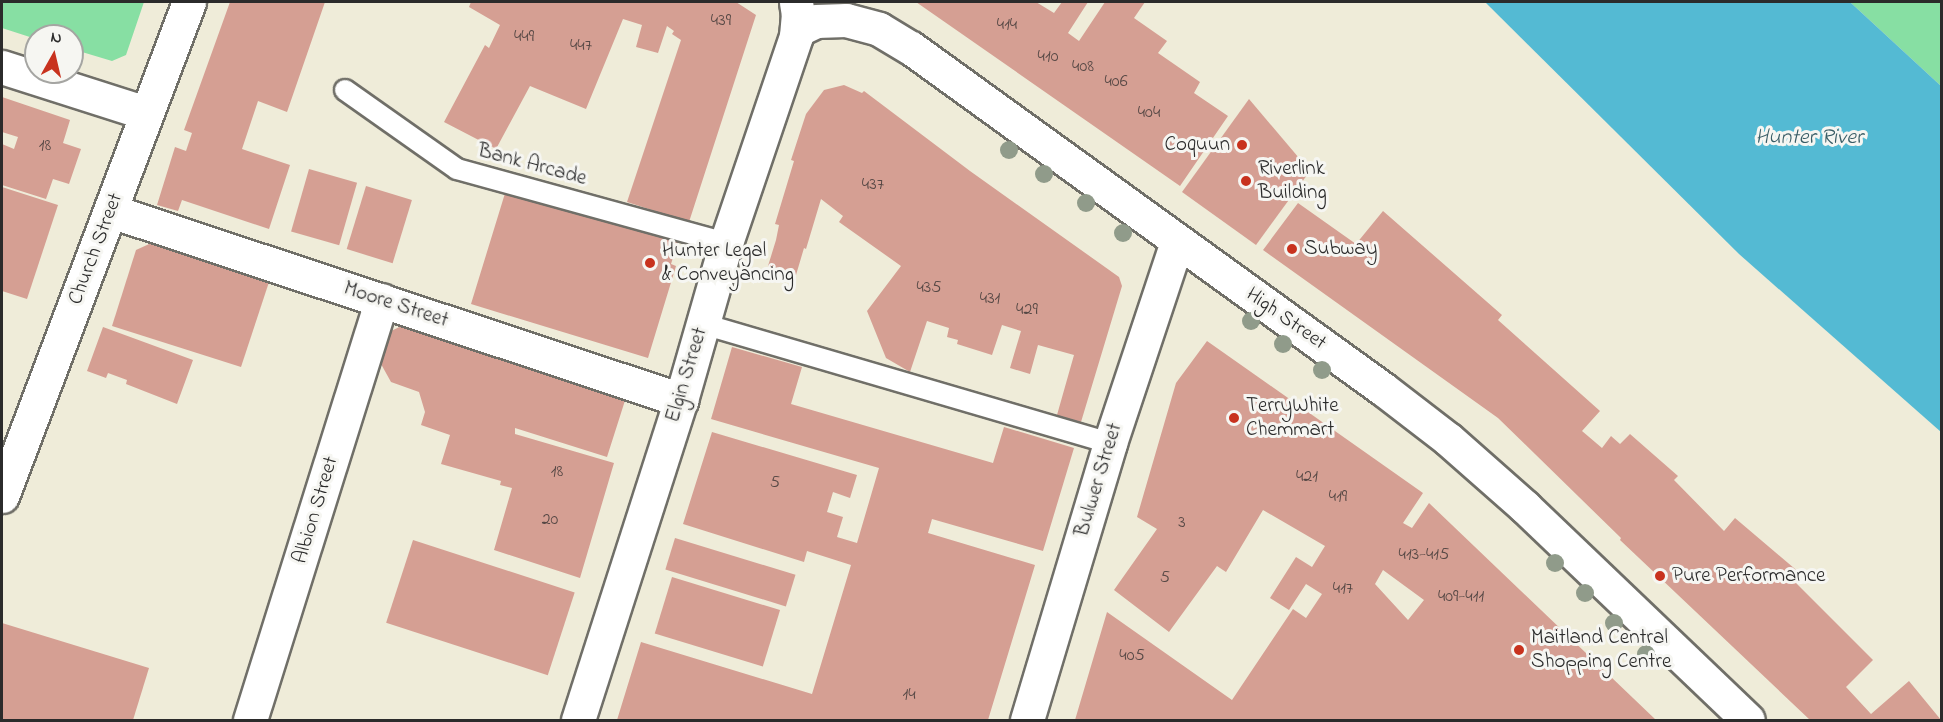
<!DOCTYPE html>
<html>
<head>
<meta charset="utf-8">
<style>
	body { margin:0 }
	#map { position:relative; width:1943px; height:722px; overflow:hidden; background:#efecd9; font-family:"Indie Flower",sans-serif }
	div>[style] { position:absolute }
	.green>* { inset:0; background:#87dfa3 }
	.water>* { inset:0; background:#54bad3 }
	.building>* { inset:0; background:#d59f93; transform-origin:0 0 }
	.roads { filter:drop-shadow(2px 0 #706f68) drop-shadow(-2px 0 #706f68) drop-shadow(0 2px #706f68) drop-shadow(0 -2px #706f68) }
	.service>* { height:20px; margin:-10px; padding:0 10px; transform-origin:10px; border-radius:10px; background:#fff }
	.minor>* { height:33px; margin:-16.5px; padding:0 16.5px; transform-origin:16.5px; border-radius:16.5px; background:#fff }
	.trees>* { width:18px; height:18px; margin:-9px; border-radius:50%; background:#909b8a }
	.dots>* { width:16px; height:16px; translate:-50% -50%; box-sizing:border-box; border:3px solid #f6f6f2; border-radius:50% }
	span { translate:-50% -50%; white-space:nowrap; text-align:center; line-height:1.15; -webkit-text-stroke:6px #f6f6f2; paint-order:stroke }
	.number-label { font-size:18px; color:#564845 }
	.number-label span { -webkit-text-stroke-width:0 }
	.poi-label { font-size:21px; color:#2b2b2b }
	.right { translate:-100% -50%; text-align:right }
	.left { translate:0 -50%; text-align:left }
	.street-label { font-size:21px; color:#2b2b2b }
	.water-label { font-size:22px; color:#395d66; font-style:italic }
	.frame { position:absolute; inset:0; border:3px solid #2b2b2b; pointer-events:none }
	.north { position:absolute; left:24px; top:24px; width:60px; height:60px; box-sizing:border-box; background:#f6f6f2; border:2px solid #a5a5a2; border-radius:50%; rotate:8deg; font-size:16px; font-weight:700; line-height:24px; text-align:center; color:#2b2b2b }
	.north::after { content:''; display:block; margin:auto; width:21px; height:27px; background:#c8321e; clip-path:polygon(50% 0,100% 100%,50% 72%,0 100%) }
</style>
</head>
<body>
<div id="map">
	<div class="green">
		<div style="clip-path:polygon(2px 2px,144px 2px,126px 55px,112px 61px,72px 49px,72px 36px,36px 36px,36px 39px,2px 28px)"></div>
		<div style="clip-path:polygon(1850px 2px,1941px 2px,1941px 86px)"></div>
	</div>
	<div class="water">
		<div style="clip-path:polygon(1485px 2px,1850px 2px,1941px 86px,1941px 432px,1739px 254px)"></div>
	</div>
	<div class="building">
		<div style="clip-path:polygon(230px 2px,325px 2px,287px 112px,258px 101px,242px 149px,290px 165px,269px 229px,182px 200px,178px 211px,157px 205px,175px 147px,186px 151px,192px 133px,184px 130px)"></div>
		<div style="clip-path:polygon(471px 2px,736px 2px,756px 15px,689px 222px,627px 202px,681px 40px,672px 34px,674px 31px,667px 26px,658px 53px,636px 47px,642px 25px,623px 19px,586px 109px,530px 86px,496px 149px,444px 122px,485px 45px,489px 48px,500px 25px,469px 7px)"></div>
		<div style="clip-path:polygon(916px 2px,1036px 2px,1054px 13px,1062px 2px,1088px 2px,1068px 33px,1079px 41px,1105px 2px,1145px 2px,1134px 18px,1167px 41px,1158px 53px,1200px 82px,1194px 93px,1228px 116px,1180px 186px)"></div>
		<div style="clip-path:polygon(844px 85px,862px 93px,864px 91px,970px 171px,1119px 277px,1122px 286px,1081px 422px,1057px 415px,1074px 355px,1038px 345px,1030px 374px,1010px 368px,1021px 331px,1002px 325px,992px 355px,957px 344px,958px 340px,947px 337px,949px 328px,927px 321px,910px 372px,886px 358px,867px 311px,901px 266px,839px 222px,843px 216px,821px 199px,806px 249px,804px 248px,796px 275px,768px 266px,776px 240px,779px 225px,775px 224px,794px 161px,791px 160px,806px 114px,824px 90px)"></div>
		<div style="clip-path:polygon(2px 97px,70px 120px,63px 143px,81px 149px,69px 184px,53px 179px,46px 199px,2px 185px,2px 144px,14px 149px,18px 137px,2px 132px)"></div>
		<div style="clip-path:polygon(1249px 99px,1310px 171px,1256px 245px,1182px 192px)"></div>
		<div style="left:309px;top:169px;width:50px;height:65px;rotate:16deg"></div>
		<div style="left:366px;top:186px;width:48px;height:66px;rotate:17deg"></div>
		<div style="clip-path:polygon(2px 187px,58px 205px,27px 299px,2px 291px)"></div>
		<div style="clip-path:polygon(506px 190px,678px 242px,671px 264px,676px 266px,648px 358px,471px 304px)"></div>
		<div style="clip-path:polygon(1298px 203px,1356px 244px,1383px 211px,1502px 315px,1498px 320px,1600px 411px,1582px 431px,1602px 448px,1611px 436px,1620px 444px,1630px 434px,1678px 476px,1674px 480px,1724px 531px,1735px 518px,1801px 574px,1796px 583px,1873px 660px,1846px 687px,1871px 714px,1909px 681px,1941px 720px,1810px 720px,1620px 540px,1621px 538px,1498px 418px,1263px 250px)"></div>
		<div style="clip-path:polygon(158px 240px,271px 276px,241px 367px,112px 326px,136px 250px)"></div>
		<div style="clip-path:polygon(410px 322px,629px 388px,607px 457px,515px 428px,515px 434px,614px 463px,580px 578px,494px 550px,512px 488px,500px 485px,501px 481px,441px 464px,450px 435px,421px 425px,425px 412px,419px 392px,391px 382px,381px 364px,391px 331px)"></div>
		<div style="clip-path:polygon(103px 327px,193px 360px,177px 404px,126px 384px,127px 380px,108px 373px,106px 378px,87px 371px)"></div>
		<div style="clip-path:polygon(evenodd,1207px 341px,1423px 493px,1403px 523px,1412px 528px,1429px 503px,1656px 720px,1075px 720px,1107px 612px,1232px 700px,1293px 609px,1306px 618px,1322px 594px,1306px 584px,1289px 610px,1270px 598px,1296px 557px,1312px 567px,1325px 546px,1263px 510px,1226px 572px,1217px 566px,1169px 632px,1114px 590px,1157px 529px,1137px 517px,1176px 383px,1207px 341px,1383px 570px,1424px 600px,1408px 620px,1375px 584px,1383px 570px)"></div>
		<div style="clip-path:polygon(732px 347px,802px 367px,791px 404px,993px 463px,1004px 427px,1074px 448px,1043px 551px,932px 519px,928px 533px,1035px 565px,988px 720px,617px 720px,641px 642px,812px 694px,851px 565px,807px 551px,804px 562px,683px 524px,712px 432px,857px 475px,850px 498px,833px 492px,827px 512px,843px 517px,837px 537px,857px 543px,879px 468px,711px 419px)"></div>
		<div style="left:675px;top:538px;width:126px;height:33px;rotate:17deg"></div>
		<div style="left:413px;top:540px;width:170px;height:87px;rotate:18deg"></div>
		<div style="left:672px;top:577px;width:113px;height:59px;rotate:17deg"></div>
		<div style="clip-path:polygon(2px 623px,149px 668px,133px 720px,2px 720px)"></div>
	</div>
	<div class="roads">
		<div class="service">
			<div style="left:345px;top:90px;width:137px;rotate:35.2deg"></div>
			<div style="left:457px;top:169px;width:279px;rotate:15.4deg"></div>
			<div style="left:703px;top:324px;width:424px;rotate:16.3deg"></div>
		</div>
		<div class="minor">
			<div style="left:797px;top:30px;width:21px;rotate:-25deg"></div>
			<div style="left:816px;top:21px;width:30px;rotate:-2deg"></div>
			<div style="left:846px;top:20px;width:34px;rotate:15deg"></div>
			<div style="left:879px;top:29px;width:37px;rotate:31deg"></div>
			<div style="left:911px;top:48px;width:582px;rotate:35.85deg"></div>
			<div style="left:1383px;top:389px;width:82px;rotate:37.6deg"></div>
			<div style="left:1448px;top:439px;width:103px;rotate:41.4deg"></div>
			<div style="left:1525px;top:507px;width:308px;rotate:43.7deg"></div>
			<div style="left:2px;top:67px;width:151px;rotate:17.7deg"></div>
			<div style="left:111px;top:211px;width:601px;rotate:18.34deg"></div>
			<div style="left:2px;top:496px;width:528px;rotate:-69.27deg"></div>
			<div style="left:250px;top:720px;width:440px;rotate:-72.6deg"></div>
			<div style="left:578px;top:720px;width:336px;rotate:-72.2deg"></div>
			<div style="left:681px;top:400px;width:163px;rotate:-74deg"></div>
			<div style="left:726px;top:243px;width:219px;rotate:-71.3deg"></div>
			<div style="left:796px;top:36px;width:21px;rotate:-85deg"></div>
			<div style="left:798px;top:15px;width:13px;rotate:-99deg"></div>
			<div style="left:1027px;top:720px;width:289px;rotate:-73.3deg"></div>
			<div style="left:1110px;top:443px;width:212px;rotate:-71.6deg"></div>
		</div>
	</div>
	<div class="trees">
		<div style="left:1009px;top:150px"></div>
		<div style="left:1044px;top:174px"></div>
		<div style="left:1086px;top:203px"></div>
		<div style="left:1123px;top:233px"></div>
		<div style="left:1251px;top:321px"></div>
		<div style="left:1283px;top:344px"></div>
		<div style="left:1322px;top:370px"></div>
		<div style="left:1555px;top:563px"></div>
		<div style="left:1585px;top:593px"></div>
		<div style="left:1614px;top:623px"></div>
		<div style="left:1646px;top:654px"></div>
	</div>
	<div class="dots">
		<div style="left:1242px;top:145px;background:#c8321e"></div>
		<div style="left:1246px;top:181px;background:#c8321e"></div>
		<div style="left:1292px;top:249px;background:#c8321e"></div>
		<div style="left:650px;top:263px;background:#c8321e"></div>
		<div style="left:1234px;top:418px;background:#c8321e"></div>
		<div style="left:1660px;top:576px;background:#c8321e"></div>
		<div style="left:1519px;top:650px;background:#c8321e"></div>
	</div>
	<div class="number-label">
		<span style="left:721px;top:21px">439</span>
		<span style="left:1007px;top:25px">414</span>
		<span style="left:524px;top:37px">449</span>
		<span style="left:581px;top:46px">447</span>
		<span style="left:1048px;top:57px">410</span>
		<span style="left:1083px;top:67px">408</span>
		<span style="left:1116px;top:82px">406</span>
		<span style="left:1149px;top:113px">404</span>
		<span style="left:45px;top:146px">18</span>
		<span style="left:873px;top:185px">437</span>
		<span style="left:929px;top:288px">435</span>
		<span style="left:990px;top:299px">431</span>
		<span style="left:1027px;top:310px">429</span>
		<span style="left:557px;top:472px">18</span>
		<span style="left:1307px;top:477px">421</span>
		<span style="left:775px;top:483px">5</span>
		<span style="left:1338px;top:497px">419</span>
		<span style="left:550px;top:520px">20</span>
		<span style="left:1182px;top:523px">3</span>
		<span style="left:1424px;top:555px">413-415</span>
		<span style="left:1165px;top:578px">5</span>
		<span style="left:1343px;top:589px">417</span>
		<span style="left:1461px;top:597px">409-411</span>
		<span style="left:1132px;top:656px">405</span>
		<span style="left:909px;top:695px">14</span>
	</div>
	<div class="poi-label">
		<span class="right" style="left:1230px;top:145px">Coquun</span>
		<span class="left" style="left:1258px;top:181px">Riverlink<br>Building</span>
		<span class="left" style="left:1304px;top:249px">Subway</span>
		<span class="left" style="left:662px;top:263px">Hunter Legal<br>&amp; Conveyancing</span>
		<span class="left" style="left:1246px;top:418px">TerryWhite<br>Chemmart</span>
		<span class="left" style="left:1672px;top:576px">Pure Performance</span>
		<span class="left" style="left:1531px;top:650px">Maitland Central<br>Shopping Centre</span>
	</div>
	<div class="street-label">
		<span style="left:532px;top:165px;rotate:15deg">Bank Arcade</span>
		<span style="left:96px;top:249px;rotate:-69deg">Church Street</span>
		<span style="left:396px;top:305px;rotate:18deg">Moore Street</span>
		<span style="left:1286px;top:319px;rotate:35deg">High Street</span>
		<span style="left:687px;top:375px;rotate:-73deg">Elgin Street</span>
		<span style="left:1099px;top:480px;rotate:-73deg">Bulwer Street</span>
		<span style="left:316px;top:510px;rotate:-73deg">Albion Street</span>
	</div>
	<div class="water-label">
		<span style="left:1809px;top:139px">Hunter River</span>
	</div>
	<div class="frame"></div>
	<div class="north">N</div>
</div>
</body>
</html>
